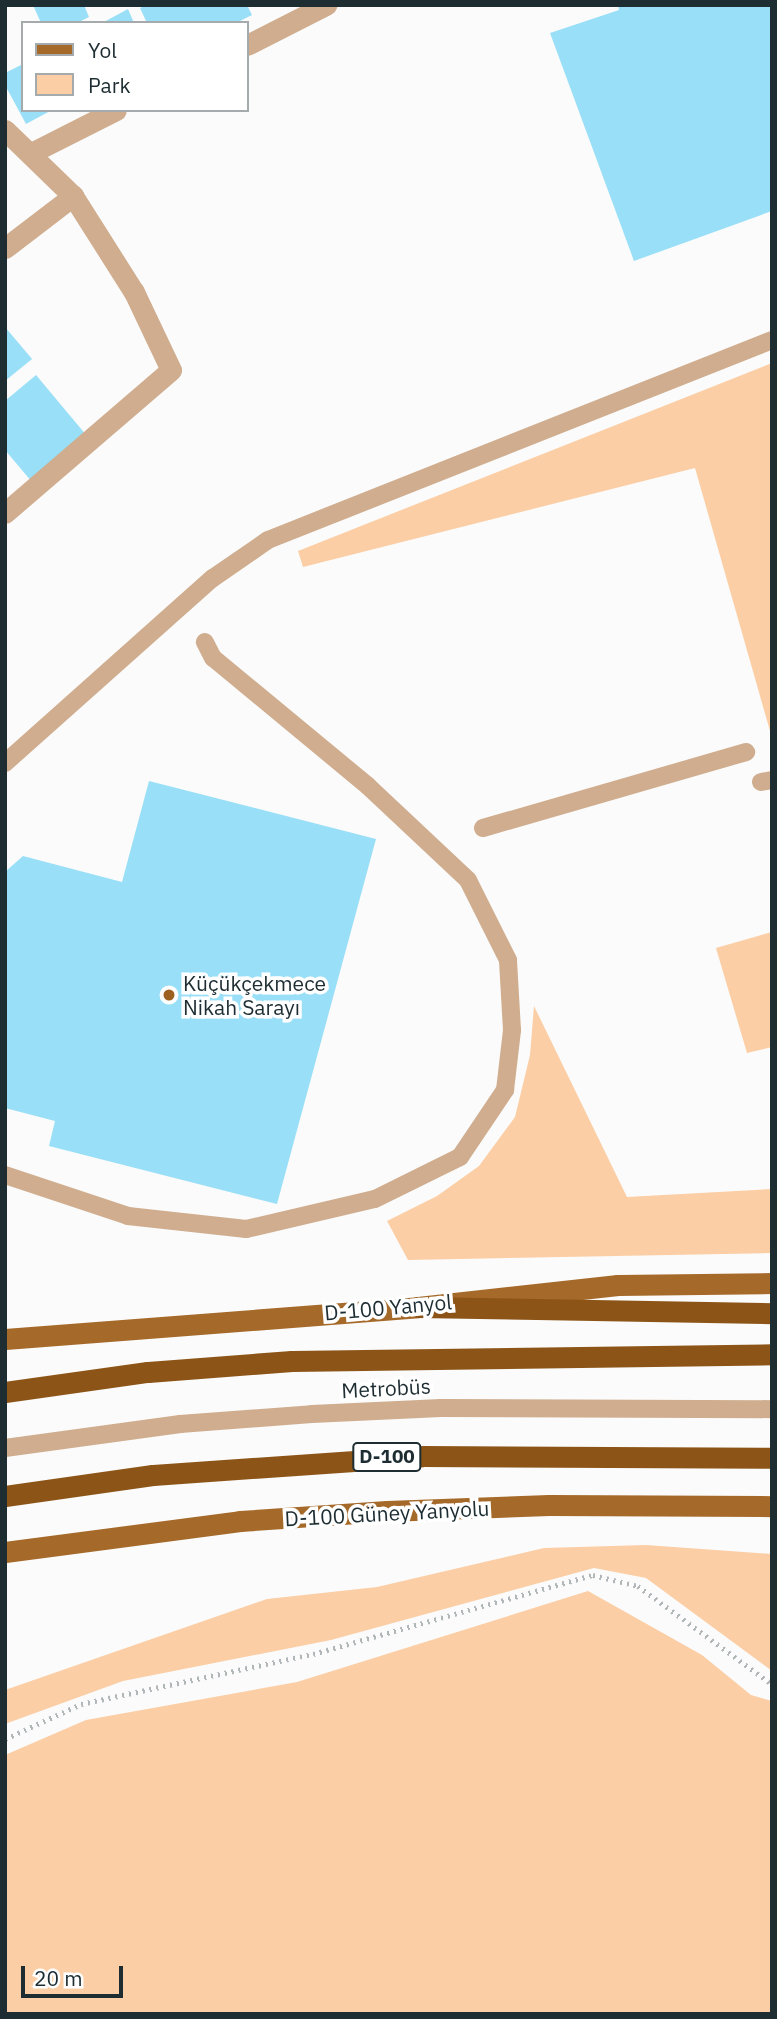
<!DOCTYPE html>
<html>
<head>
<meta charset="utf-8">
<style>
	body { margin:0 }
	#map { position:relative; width:777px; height:2019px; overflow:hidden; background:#fbfbfb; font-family:"IBM Plex Sans",sans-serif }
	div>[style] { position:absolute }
	.green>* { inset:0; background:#fbcea5 }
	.building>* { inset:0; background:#99dff7 }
	.path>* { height:4.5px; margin-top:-2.25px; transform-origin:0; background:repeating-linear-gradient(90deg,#b1b6b8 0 2px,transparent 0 7px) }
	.lane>* { height:18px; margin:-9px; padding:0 9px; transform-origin:9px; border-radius:9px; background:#cfad8e }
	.street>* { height:21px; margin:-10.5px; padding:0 10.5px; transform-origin:10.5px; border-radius:10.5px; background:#cfad8e }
	.primary>* { height:21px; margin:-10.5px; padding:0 10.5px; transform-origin:10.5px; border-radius:10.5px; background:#a56929 }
	.highway>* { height:21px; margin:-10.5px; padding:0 10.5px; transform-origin:10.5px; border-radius:10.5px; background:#8c5517 }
	.dots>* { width:19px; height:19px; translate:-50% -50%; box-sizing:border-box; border:4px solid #fff; border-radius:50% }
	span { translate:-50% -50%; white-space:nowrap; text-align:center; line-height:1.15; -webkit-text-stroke:7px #fff; paint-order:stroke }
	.shield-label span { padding:2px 5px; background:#fff; border:2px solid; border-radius:5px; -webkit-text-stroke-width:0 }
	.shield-label { font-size:19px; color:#1d2d32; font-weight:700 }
	.poi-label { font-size:21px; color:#1d2d32 }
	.left { translate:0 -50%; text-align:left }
	.street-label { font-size:21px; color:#1d2d32 }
	.frame { position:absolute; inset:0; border:7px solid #1d2d32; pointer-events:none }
	.legend { position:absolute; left:21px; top:21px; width:228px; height:91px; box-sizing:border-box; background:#fff; border:2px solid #a5abad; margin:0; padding:9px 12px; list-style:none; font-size:21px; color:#1d2d32 }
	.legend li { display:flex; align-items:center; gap:14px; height:35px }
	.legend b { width:35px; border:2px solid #a5abad }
	.scale { position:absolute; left:21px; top:1966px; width:102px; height:32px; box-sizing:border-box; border:4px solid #1d2d32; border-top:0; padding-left:9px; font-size:21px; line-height:24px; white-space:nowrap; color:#1d2d32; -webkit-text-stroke:5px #fff; paint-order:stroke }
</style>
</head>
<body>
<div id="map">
	<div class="green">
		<div style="clip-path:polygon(772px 363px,772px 738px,695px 468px,303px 567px,298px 551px)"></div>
		<div style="clip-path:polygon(772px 932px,772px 1047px,747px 1053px,716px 948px)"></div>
		<div style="clip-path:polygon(534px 1006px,627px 1197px,772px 1189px,772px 1253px,408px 1260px,387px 1221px,437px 1196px,479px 1166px,515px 1117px,530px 1055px)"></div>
		<div style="clip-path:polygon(646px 1545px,772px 1554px,772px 1671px,646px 1578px,594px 1568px,331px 1640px,123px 1681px,5px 1724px,5px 1690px,267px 1599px,377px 1587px,544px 1548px)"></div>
		<div style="clip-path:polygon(588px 1591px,702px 1655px,751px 1695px,772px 1701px,772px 2014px,5px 2014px,5px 1755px,86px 1720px,297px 1682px)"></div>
	</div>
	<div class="building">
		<div style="clip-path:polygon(33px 5px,84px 5px,89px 17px,77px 23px,41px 23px)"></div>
		<div style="clip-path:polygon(146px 5px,247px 5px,252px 15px,236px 23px,147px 23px,140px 8px)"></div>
		<div style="clip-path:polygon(618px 5px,772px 5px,772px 211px,634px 261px,550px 33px,619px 10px)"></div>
		<div style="clip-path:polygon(128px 9px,134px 23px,102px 23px)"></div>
		<div style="clip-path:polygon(23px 64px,23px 110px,52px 110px,26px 124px,5px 85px,5px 73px)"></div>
		<div style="clip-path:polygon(5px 327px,32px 359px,5px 381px)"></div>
		<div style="clip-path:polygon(36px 375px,87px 436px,32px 482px,5px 450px,5px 401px)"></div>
		<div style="clip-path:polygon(149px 781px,376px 839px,277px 1204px,49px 1146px,55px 1121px,5px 1108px,5px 872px,23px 856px,122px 882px)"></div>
	</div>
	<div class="path">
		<div style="left:5px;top:1739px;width:84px;rotate:-24.7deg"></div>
		<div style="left:81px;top:1704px;width:237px;rotate:-12.2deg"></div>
		<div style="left:313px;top:1654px;width:291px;rotate:-15.8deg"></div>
		<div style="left:593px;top:1575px;width:46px;rotate:13.7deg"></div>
		<div style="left:638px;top:1586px;width:166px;rotate:36.2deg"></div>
	</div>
	<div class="lane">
		<div style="left:5px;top:763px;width:278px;rotate:-41.7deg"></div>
		<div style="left:213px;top:578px;width:67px;rotate:-34.6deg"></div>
		<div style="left:268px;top:540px;width:542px;rotate:-21.64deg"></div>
		<div style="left:761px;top:782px;width:11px;rotate:-10deg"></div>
		<div style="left:483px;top:828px;width:274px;rotate:-16.1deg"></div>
		<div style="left:5px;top:1175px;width:130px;rotate:18.4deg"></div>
		<div style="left:128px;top:1216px;width:119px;rotate:6.3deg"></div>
		<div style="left:246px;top:1229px;width:132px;rotate:-13.1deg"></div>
		<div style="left:375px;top:1199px;width:95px;rotate:-26.3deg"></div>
		<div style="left:460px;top:1157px;width:81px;rotate:-56.1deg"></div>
		<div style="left:505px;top:1090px;width:60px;rotate:-83.3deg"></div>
		<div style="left:512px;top:1030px;width:70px;rotate:-93.3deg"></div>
		<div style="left:508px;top:960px;width:89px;rotate:-116.6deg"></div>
		<div style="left:468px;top:880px;width:137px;rotate:-136.8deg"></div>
		<div style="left:368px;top:786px;width:201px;rotate:-140.4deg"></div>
		<div style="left:213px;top:658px;width:18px;rotate:-117deg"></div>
		<div style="left:5px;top:1448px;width:177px;rotate:-7.8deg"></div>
		<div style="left:180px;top:1424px;width:132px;rotate:-4.3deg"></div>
		<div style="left:312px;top:1414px;width:129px;rotate:-2.7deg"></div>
		<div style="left:441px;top:1408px;width:331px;rotate:0.2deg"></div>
	</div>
	<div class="street">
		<div style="left:247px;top:45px;width:89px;rotate:-26.9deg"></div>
		<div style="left:5px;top:130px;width:95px;rotate:44.1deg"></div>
		<div style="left:73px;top:196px;width:114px;rotate:57.6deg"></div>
		<div style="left:134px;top:292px;width:86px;rotate:64.6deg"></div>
		<div style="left:171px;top:370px;width:219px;rotate:139.3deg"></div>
		<div style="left:31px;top:153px;width:95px;rotate:-26.8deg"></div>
		<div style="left:5px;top:248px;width:86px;rotate:-37.4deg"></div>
	</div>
	<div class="primary">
		<div style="left:5px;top:1339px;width:414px;rotate:-4.4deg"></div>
		<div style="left:418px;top:1307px;width:201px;rotate:-6.3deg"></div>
		<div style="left:618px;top:1285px;width:154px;rotate:-0.7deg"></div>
		<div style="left:5px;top:1552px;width:237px;rotate:-7.5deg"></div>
		<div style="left:240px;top:1521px;width:147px;rotate:-3.9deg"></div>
		<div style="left:387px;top:1511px;width:162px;rotate:-2.1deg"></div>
		<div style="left:549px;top:1505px;width:223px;rotate:0.3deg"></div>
	</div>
	<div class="highway">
		<div style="left:418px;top:1307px;width:354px;rotate:1deg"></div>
		<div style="left:5px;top:1392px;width:144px;rotate:-8deg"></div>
		<div style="left:148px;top:1372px;width:144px;rotate:-4.4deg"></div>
		<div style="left:292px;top:1361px;width:480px;rotate:-0.8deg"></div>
		<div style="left:5px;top:1496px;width:149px;rotate:-8.1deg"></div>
		<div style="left:153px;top:1475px;width:270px;rotate:-4deg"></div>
		<div style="left:422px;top:1456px;width:350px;rotate:0.3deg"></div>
	</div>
	<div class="dots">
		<div style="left:169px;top:995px;background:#9c6121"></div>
	</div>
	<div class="shield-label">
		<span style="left:387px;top:1457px">D-100</span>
	</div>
	<div class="poi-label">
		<span class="left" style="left:183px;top:995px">Küçükçekmece<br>Nikah Sarayı</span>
	</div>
	<div class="street-label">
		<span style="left:388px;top:1307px;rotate:-5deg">D-100 Yanyol</span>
		<span style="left:386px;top:1388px;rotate:-3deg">Metrobüs</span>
		<span style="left:387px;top:1513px;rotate:-3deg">D-100 Güney Yanyolu</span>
	</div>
	<div class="frame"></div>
	<ul class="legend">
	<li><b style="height:9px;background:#a56929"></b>Yol</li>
	<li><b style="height:19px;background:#fbcea5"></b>Park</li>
	</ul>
	<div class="scale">20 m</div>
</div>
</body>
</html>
